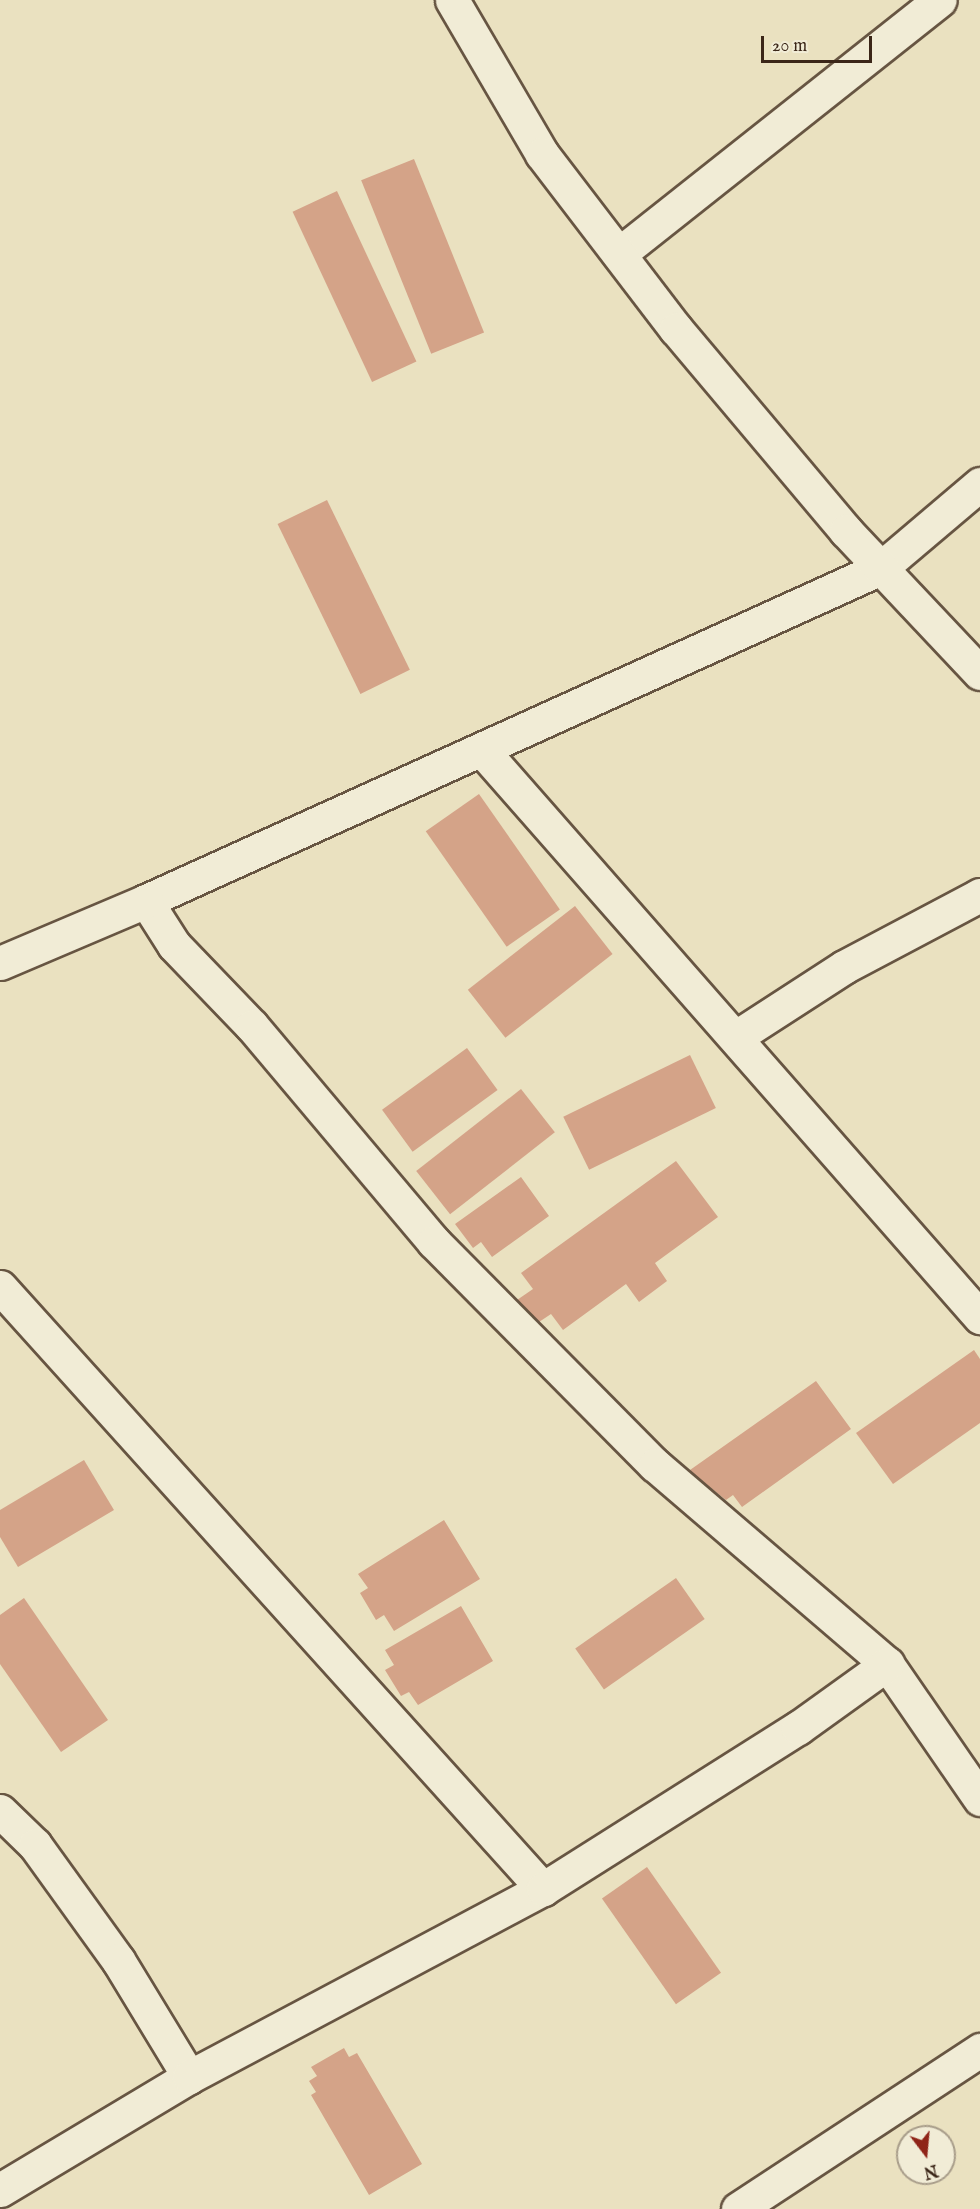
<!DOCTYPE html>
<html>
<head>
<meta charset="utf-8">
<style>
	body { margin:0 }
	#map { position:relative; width:980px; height:2209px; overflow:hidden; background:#eae1c0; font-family:"IM FELL English",serif }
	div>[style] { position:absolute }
	.building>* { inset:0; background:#d4a388; transform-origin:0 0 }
	.roads { filter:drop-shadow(2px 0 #675542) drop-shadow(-2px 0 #675542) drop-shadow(0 2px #675542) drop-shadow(0 -2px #675542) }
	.street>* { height:33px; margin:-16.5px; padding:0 16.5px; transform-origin:16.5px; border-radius:16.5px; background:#f1ecd6 }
	.secondary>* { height:33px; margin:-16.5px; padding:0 16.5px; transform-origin:16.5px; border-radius:16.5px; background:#f1ecd6 }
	span { translate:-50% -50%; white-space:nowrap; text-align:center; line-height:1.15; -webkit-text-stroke:5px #f1ecd6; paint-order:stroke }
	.north { position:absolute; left:896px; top:2125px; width:60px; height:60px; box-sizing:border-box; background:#f1ecd6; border:2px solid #a89d8a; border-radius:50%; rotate:164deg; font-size:16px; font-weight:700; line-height:24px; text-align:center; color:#3b2618 }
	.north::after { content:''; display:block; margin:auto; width:21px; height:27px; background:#8f2418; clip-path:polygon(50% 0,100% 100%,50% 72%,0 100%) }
	.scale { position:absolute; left:761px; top:36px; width:111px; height:27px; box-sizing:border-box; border:3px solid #3b2618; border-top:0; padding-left:8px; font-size:18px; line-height:21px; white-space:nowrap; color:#3b2618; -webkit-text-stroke:4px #f1ecd6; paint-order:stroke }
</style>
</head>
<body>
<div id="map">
	<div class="building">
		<div style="left:414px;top:159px;width:187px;height:57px;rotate:68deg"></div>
		<div style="left:337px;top:191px;width:188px;height:49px;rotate:65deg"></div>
		<div style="left:327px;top:500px;width:189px;height:55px;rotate:64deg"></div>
		<div style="left:479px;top:794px;width:141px;height:65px;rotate:55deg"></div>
		<div style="left:575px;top:906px;width:61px;height:136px;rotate:52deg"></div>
		<div style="left:467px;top:1048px;width:52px;height:105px;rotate:54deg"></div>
		<div style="left:690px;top:1055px;width:59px;height:141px;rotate:64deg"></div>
		<div style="left:521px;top:1089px;width:55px;height:133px;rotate:52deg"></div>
		<div style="clip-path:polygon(676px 1161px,718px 1217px,655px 1263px,667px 1281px,639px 1302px,626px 1284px,563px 1330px,551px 1314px,536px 1324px,517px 1300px,533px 1289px,521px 1273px)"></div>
		<div style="clip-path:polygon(521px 1177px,549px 1216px,492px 1257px,481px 1242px,473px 1248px,455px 1224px)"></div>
		<div style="clip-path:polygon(974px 1350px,980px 1359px,980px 1423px,893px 1484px,856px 1433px)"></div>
		<div style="clip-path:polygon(816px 1381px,851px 1429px,742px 1507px,733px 1495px,726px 1500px,712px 1489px,707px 1493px,690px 1470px)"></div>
		<div style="clip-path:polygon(84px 1460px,114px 1510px,18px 1567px,0 1537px,0 1510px)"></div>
		<div style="clip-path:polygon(444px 1520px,480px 1579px,394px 1631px,384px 1615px,376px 1620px,360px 1593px,368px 1588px,358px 1574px)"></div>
		<div style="left:676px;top:1578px;width:50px;height:123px;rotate:55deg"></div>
		<div style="clip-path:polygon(24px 1598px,108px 1720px,61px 1752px,0 1664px,0 1615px)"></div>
		<div style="clip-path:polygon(461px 1606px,493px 1661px,418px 1705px,409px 1692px,401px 1696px,385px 1670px,394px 1665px,385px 1650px)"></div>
		<div style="left:647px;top:1867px;width:129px;height:55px;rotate:55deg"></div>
		<div style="clip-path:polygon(344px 2048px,349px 2057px,357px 2053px,422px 2164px,369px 2195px,311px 2095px,316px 2092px,309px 2081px,317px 2076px,311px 2067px)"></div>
	</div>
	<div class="roads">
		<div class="street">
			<div style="left:619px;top:254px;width:409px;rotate:-38.4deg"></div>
			<div style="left:980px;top:484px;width:130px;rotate:139.7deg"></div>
			<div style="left:881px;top:568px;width:807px;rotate:155.63deg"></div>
			<div style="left:146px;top:901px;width:52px;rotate:57.5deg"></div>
			<div style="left:174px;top:945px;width:112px;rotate:46.1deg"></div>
			<div style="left:252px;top:1026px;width:282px;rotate:49.9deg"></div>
			<div style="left:434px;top:1242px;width:314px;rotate:45.3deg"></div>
			<div style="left:655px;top:1465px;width:306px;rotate:40.6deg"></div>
			<div style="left:887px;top:1664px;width:164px;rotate:55.4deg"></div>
			<div style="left:482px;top:750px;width:755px;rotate:48.71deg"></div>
			<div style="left:0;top:963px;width:159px;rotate:-23deg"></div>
			<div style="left:736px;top:1037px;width:129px;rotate:-32.9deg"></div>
			<div style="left:844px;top:967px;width:154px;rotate:-27.9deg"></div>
			<div style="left:0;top:1287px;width:811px;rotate:47.95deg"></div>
			<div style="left:0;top:1811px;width:49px;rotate:44.2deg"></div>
			<div style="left:35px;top:1845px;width:142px;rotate:54.2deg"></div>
			<div style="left:118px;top:1960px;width:137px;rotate:58.7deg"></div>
			<div style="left:0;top:2190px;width:220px;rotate:-30.9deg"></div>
			<div style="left:189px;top:2077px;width:401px;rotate:-28deg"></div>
			<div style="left:543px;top:1889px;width:302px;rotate:-32.3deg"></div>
			<div style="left:798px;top:1728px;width:110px;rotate:-35.7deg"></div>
			<div style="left:738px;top:2209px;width:290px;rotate:-33.3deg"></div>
		</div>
		<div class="secondary">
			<div style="left:452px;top:0;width:178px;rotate:59.7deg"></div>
			<div style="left:542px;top:154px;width:220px;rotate:52.6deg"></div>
			<div style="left:676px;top:329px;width:264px;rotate:49.9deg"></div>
			<div style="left:846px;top:531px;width:195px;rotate:46.7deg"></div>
		</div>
	</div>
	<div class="north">N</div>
	<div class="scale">20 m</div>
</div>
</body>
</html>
